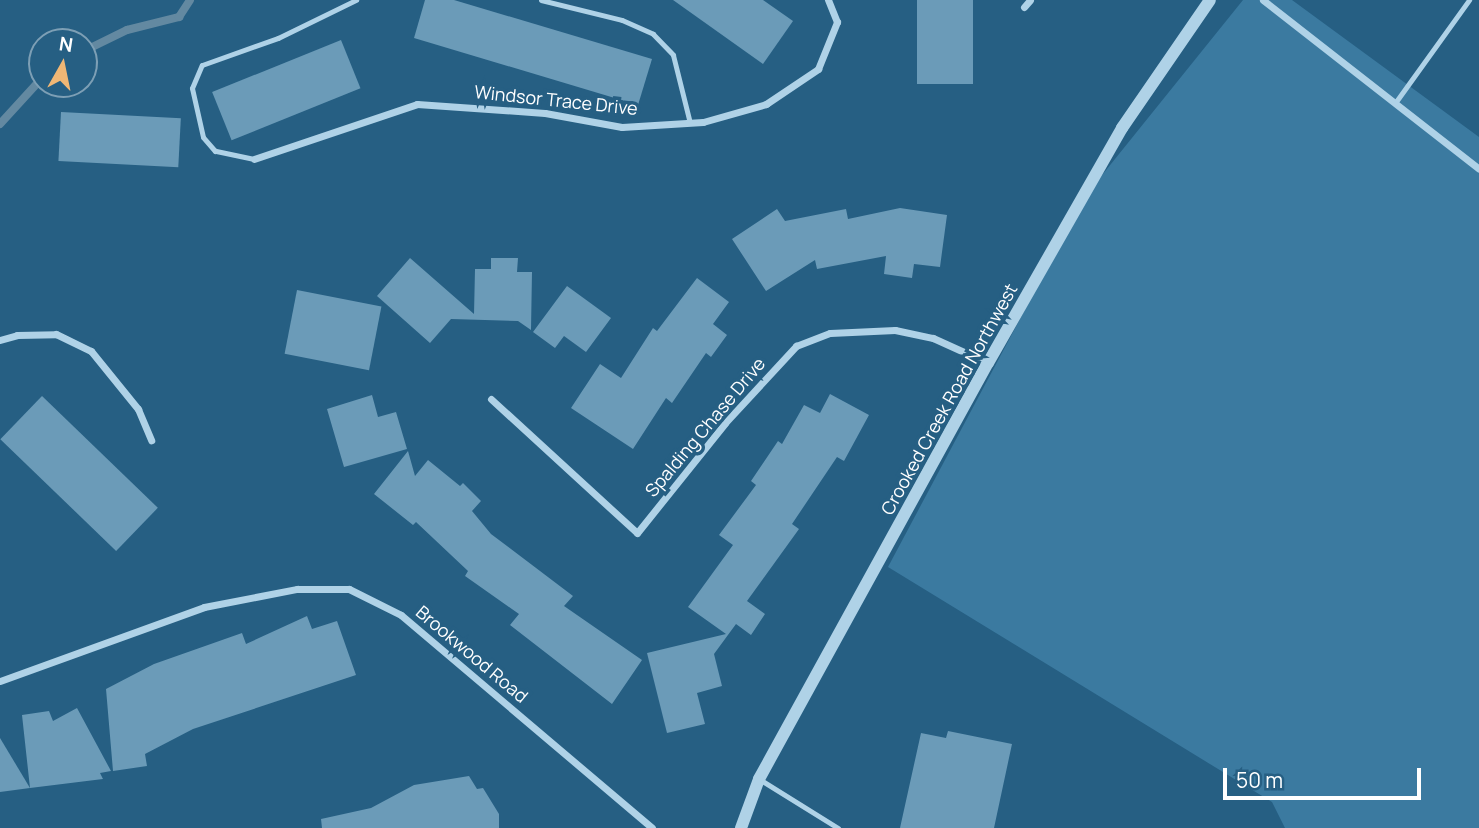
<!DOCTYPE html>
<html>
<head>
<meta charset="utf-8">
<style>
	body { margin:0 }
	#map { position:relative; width:1479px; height:828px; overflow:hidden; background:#265f83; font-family:Manrope,sans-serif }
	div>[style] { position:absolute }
	.green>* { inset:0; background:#3b7aa0 }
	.stream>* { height:8px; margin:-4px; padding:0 4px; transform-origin:4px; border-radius:4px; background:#6389a1 }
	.building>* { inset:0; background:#6b9bb8; transform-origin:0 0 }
	.service>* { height:5px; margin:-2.5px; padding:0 2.5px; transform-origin:2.5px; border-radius:2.5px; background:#afd2e7 }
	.minor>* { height:7px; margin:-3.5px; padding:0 3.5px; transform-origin:3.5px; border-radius:3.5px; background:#afd2e7 }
	.tertiary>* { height:12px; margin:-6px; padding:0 6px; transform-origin:6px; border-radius:6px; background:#afd2e7 }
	span { translate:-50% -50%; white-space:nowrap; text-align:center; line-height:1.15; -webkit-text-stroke:7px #265f83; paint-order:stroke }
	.street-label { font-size:18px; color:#fff }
	.north { position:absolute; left:28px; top:28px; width:70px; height:70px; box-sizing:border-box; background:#265f83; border:2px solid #7d9fb5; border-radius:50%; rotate:9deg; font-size:19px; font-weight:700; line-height:28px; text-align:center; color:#fff }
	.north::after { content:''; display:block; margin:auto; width:24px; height:32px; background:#f0b775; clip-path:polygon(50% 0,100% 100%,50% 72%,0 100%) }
	.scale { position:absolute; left:1223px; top:768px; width:198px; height:32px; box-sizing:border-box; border:4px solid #fff; border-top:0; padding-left:9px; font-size:21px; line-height:24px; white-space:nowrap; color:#fff; -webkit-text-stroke:5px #265f83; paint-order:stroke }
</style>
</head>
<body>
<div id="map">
	<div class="green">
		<div style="clip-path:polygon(1243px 0,1292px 0,1479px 137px,1479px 828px,1285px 828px,1272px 802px,888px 567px,1086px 195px)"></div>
	</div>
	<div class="stream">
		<div style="left:84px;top:51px;width:48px;rotate:-26deg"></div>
		<div style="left:127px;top:30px;width:54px;rotate:-14deg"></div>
		<div style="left:179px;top:17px;width:20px;rotate:-57deg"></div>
		<div style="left:0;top:124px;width:62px;rotate:-47.6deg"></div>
	</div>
	<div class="building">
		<div style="clip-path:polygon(425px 0,454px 0,652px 59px,638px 105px,414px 38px)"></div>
		<div style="clip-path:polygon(673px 0,763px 0,793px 21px,763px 64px)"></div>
		<div style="left:917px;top:0;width:56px;height:84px"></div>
		<div style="left:341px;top:40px;width:52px;height:139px;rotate:68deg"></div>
		<div style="left:61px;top:112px;width:120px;height:49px;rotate:3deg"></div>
		<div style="clip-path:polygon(900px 208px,947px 215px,940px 267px,914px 264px,912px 278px,884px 274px,886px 256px,817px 269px,815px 260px,766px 291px,732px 239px,777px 209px,785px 221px,846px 209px,848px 219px)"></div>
		<div style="clip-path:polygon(410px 258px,474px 314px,475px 269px,491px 269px,491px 258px,518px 258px,517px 272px,532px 272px,531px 330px,518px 321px,451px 319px,430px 343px,377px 296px)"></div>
		<div style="clip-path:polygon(697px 278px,729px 302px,713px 324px,727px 335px,711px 357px,706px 353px,672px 403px,666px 398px,633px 449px,571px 408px,600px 364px,621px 378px,653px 328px,657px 331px)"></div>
		<div style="clip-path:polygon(567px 286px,611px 318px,586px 352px,564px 336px,555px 348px,533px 332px)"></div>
		<div style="left:297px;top:290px;width:86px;height:65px;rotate:11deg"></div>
		<div style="clip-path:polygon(830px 394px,869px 415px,844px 461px,837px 457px,792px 524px,799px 529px,747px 601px,765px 614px,751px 635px,736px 624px,714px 654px,722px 686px,697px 693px,705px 724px,667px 733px,647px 653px,726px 634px,688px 607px,733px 545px,719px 535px,756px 485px,751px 481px,778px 441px,782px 444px,804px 405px,820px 413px)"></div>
		<div style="clip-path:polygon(372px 395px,378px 417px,396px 412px,407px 449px,344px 467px,327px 409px)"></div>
		<div style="left:42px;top:396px;width:161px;height:60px;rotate:44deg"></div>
		<div style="clip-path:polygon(408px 451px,415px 476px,428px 460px,460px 486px,463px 483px,481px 501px,472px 511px,491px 534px,573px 596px,564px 606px,642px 660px,612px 704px,510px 625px,519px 614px,465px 576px,468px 571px,416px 522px,413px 525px,374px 494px)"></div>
		<div style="clip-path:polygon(307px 616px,312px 629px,337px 621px,356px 675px,193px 729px,145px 754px,147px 766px,113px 771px,106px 689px,154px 664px,242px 633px,246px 644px)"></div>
		<div style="clip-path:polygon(77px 708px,111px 771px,100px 773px,103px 779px,30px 788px,22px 715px,49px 711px,53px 721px)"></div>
		<div style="clip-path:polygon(948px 731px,1012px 744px,994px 828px,900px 828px,921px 733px,946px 738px)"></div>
		<div style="clip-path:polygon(0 738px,30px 788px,0 792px)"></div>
		<div style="clip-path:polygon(469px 776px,477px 789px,483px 788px,499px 814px,499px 828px,322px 828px,321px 819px,371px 808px,414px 785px)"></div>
	</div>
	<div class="service">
		<div style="left:541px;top:0;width:83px;rotate:13.9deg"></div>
		<div style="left:622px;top:20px;width:34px;rotate:24deg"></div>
		<div style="left:653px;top:34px;width:29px;rotate:46deg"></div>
		<div style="left:673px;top:55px;width:70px;rotate:76deg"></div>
		<div style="left:1395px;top:103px;width:127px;rotate:-54.3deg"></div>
		<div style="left:254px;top:159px;width:40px;rotate:-168deg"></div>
		<div style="left:215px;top:151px;width:18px;rotate:-131deg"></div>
		<div style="left:203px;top:137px;width:50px;rotate:-102.7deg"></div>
		<div style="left:192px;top:88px;width:25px;rotate:-67deg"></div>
		<div style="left:202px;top:65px;width:81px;rotate:-19.6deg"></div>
		<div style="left:278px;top:38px;width:87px;rotate:-26deg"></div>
		<div style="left:759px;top:779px;width:93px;rotate:31.8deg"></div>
	</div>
	<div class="minor">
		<div style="left:1263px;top:0;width:274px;rotate:38deg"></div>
		<div style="left:1024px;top:7px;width:9px;rotate:-49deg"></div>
		<div style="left:254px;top:159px;width:172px;rotate:-18.6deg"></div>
		<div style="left:417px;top:104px;width:128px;rotate:4deg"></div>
		<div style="left:545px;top:113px;width:78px;rotate:10.3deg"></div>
		<div style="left:622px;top:127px;width:81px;rotate:-3.5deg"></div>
		<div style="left:703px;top:122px;width:66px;rotate:-15.9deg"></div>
		<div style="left:766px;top:104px;width:63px;rotate:-33.9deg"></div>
		<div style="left:818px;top:69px;width:51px;rotate:-68deg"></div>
		<div style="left:837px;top:22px;width:24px;rotate:-112deg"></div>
		<div style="left:0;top:340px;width:18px;rotate:-16deg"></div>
		<div style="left:17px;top:335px;width:39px;rotate:-1deg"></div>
		<div style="left:56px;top:334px;width:39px;rotate:26deg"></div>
		<div style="left:91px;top:351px;width:75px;rotate:51deg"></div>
		<div style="left:138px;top:409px;width:34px;rotate:67deg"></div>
		<div style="left:491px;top:399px;width:198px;rotate:42.5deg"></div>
		<div style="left:637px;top:533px;width:141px;rotate:-51.3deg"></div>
		<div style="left:725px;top:423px;width:105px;rotate:-47.3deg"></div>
		<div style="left:796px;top:346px;width:36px;rotate:-21deg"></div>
		<div style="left:830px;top:333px;width:65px;rotate:-2.6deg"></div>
		<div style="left:895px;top:330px;width:39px;rotate:12deg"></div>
		<div style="left:933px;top:338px;width:60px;rotate:24.4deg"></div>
		<div style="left:0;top:681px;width:217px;rotate:-19.9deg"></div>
		<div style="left:204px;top:607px;width:95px;rotate:-11deg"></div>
		<div style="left:297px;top:589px;width:52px"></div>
		<div style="left:349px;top:589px;width:58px;rotate:26.6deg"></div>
		<div style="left:401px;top:615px;width:329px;rotate:40.3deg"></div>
	</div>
	<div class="tertiary">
		<div style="left:741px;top:828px;width:52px;rotate:-69.8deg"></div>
		<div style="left:759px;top:779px;width:475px;rotate:-61.2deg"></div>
		<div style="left:988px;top:363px;width:271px;rotate:-60.3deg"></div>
		<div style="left:1122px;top:128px;width:155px;rotate:-55.5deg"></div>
	</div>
	<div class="street-label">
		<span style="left:556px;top:100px;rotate:6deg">Windsor Trace Drive</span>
		<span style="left:949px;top:399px;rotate:-61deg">Crooked Creek Road Northwest</span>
		<span style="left:705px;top:427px;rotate:-50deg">Spalding Chase Drive</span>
		<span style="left:472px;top:654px;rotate:40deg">Brookwood Road</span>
	</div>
	<div class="north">N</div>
	<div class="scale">50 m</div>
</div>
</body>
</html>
